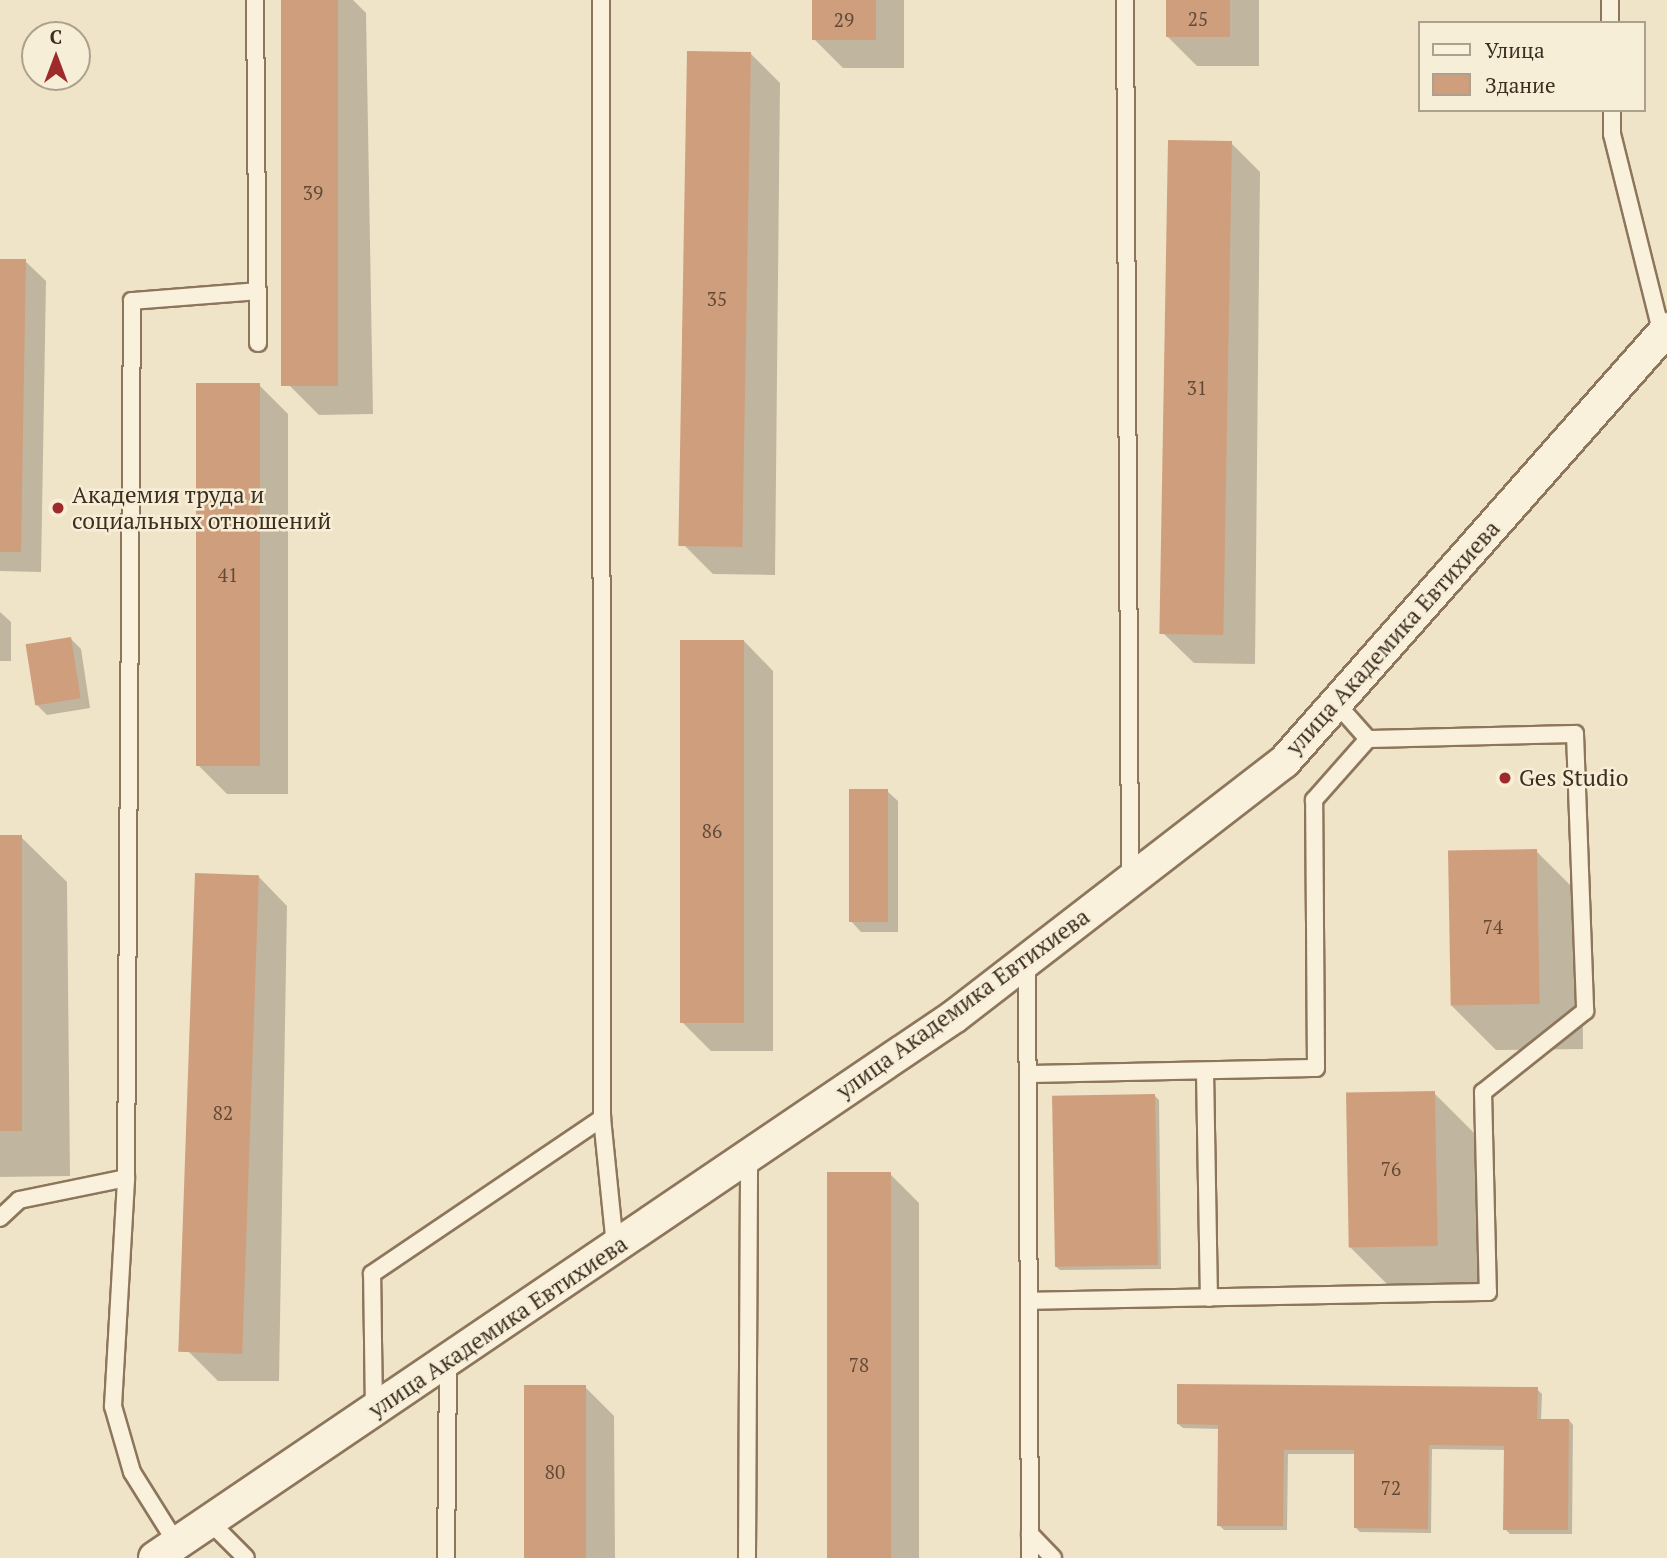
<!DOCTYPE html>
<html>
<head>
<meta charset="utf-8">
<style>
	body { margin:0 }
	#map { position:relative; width:1667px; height:1558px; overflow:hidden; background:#f0e4c8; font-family:"PT Serif",serif }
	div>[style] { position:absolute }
	.shadow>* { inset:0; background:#0003 }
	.building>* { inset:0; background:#cf9f7d; transform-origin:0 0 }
	.roads { filter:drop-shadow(2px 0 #8d765c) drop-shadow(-2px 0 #8d765c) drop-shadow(0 2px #8d765c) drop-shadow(0 -2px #8d765c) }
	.service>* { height:16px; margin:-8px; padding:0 8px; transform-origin:8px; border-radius:8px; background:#faf1dc }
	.minor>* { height:32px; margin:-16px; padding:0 16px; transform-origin:16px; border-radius:16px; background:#faf1dc }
	.dots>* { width:19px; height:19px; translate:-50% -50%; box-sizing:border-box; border:4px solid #f7eed8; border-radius:50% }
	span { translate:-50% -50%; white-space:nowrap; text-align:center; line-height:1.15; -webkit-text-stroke:5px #f7eed8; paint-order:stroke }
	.number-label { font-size:19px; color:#624a37 }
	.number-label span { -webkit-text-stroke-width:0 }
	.poi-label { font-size:23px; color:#3d2e20 }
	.left { translate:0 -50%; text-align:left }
	.street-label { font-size:23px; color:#3d2e20 }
	.legend { position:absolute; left:1418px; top:21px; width:228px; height:91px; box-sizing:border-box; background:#f7eed8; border:2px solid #ada18e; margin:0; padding:9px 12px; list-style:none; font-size:21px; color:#3d2e20 }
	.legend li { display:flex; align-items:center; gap:14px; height:35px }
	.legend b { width:35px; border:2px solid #ada18e }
	.north { position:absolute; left:21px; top:21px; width:70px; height:70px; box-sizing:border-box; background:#f7eed8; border:2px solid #ada18e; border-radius:50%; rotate:0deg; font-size:19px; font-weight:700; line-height:28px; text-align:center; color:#3d2e20 }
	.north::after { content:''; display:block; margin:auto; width:24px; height:32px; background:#9e2a2b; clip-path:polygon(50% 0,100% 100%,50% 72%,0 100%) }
</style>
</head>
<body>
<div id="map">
	<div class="shadow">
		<div style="clip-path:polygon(283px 0,353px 0,366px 13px,373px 414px,319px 415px,290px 386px)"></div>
		<div style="clip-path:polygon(814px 0,904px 0,904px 68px,843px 68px,814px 39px)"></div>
		<div style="clip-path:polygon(1168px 0,1259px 0,1259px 66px,1197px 66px,1168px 37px)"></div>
		<div style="clip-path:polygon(751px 54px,780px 83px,775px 575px,713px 574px,684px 545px)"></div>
		<div style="clip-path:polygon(1231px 143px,1260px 172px,1255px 664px,1194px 663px,1164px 634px)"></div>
		<div style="clip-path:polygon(0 260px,25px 261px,46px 281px,41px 572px,0 571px)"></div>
		<div style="clip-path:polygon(259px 385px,288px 414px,288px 794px,227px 794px,198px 765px)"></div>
		<div style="clip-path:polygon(0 612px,11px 622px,11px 661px,0 661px)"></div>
		<div style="clip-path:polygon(71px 639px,81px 649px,90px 708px,47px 715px,37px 705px)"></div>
		<div style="clip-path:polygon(744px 641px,773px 671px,773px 1051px,711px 1051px,682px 1022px)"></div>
		<div style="clip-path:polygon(887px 791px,898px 801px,898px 932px,861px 932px,851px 921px)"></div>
		<div style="clip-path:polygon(0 837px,21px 837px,67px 882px,70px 1176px,0 1177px)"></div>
		<div style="clip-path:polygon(1536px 851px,1582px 897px,1583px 1049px,1496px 1050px,1451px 1005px)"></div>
		<div style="clip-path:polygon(258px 876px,287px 906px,279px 1381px,218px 1381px,189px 1352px)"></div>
		<div style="clip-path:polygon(1434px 1093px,1480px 1139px,1482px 1291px,1395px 1292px,1349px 1246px)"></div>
		<div style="clip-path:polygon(1154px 1095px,1159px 1100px,1161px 1269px,1060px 1270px,1055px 1266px)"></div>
		<div style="clip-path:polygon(890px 1174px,919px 1203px,919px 1558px,829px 1558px)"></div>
		<div style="clip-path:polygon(585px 1387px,614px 1416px,615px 1558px,527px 1558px)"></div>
		<div style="clip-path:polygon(1537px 1389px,1542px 1394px,1541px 1420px,1569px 1420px,1573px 1425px,1572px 1534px,1510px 1534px,1505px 1529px,1505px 1450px,1432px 1449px,1431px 1533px,1360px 1532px,1355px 1527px,1356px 1454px,1288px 1454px,1287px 1530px,1224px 1530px,1219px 1525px,1220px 1429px,1183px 1428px,1178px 1424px)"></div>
	</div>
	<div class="building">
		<div style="left:281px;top:0;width:57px;height:386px"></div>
		<div style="left:812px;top:0;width:64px;height:40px"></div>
		<div style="left:1166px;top:0;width:64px;height:37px"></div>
		<div style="left:687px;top:51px;width:64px;height:495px;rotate:1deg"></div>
		<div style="left:1168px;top:140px;width:64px;height:494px;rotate:1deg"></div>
		<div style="clip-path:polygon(0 259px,26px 259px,21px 552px,0 552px)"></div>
		<div style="left:196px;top:383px;width:64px;height:383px"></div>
		<div style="left:71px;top:637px;width:62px;height:46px;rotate:81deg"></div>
		<div style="left:680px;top:640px;width:64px;height:383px"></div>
		<div style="left:849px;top:789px;width:39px;height:133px"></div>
		<div style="left:0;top:835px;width:22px;height:296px"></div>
		<div style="left:1537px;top:849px;width:155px;height:89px;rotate:89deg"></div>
		<div style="left:195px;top:873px;width:64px;height:479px;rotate:2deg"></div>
		<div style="left:1435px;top:1091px;width:155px;height:89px;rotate:89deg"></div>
		<div style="left:1155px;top:1094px;width:171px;height:103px;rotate:89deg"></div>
		<div style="left:827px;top:1172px;width:64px;height:386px"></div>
		<div style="clip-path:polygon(1177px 1384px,1538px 1387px,1537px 1419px,1569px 1419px,1568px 1530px,1503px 1530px,1504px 1446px,1429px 1445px,1428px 1529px,1354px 1528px,1354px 1450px,1284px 1450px,1283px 1526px,1217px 1526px,1218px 1425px,1177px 1424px)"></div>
		<div style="left:586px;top:1385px;width:173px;height:62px;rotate:90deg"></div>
	</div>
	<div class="roads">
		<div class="service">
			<div style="left:255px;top:0;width:343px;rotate:89.5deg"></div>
			<div style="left:601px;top:0;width:1118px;rotate:89.95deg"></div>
			<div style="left:602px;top:1118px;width:130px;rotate:84.2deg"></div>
			<div style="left:1125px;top:0;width:881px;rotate:89.67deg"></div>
			<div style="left:1610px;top:0;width:23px;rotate:90deg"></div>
			<div style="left:1612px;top:110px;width:24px;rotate:90deg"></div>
			<div style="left:1612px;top:134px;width:206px;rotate:76deg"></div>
			<div style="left:1336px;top:703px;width:48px;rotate:48.4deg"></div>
			<div style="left:1027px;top:960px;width:598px;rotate:89.71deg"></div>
			<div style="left:1205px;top:1071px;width:227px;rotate:89deg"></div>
			<div style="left:1028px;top:1074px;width:288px;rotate:-1.2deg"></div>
			<div style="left:1316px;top:1068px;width:268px;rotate:-90.4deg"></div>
			<div style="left:1314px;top:800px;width:81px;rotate:-48.5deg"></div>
			<div style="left:1368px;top:739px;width:207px;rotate:-1.4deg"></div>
			<div style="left:1575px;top:734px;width:277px;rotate:87.9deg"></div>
			<div style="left:1585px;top:1011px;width:130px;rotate:141.5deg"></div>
			<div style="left:1483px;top:1092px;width:200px;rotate:88.6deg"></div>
			<div style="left:1488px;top:1292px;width:459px;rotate:178.9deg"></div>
			<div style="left:0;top:1218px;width:26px;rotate:-43deg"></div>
			<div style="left:19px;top:1200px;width:109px;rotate:-11.6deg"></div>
			<div style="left:374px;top:1411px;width:137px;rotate:-90.8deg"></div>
			<div style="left:372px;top:1274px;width:278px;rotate:-34.1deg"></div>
			<div style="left:211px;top:1523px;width:49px;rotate:45deg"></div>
			<div style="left:1030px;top:1534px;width:33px;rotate:46deg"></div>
			<div style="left:177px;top:1544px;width:85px;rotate:-122deg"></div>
			<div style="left:132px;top:1472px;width:69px;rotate:-106.1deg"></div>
			<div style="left:113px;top:1406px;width:228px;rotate:-86.7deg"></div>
			<div style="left:126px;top:1178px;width:877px;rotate:-89.61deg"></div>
			<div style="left:132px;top:301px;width:126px;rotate:-4.5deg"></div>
			<div style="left:446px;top:1558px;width:197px;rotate:-89.4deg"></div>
			<div style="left:747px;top:1558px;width:402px;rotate:-89.7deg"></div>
		</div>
		<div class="minor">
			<div style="left:155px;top:1558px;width:966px;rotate:-34.12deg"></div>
			<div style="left:955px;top:1016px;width:416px;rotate:-37.7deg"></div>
			<div style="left:1284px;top:762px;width:578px;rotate:-48.51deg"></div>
		</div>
	</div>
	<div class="dots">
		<div style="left:58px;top:508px;background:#9e2a2b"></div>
		<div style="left:1505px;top:778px;background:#9e2a2b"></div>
	</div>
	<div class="number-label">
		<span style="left:1198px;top:19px">25</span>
		<span style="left:844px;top:20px">29</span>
		<span style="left:313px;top:193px">39</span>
		<span style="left:717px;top:299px">35</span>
		<span style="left:1197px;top:388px">31</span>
		<span style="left:228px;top:575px">41</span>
		<span style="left:712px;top:831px">86</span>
		<span style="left:1493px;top:927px">74</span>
		<span style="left:223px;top:1113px">82</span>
		<span style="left:1391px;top:1169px">76</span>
		<span style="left:859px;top:1365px">78</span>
		<span style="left:555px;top:1472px">80</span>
		<span style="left:1391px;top:1488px">72</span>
	</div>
	<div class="poi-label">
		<span class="left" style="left:72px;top:508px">Академия труда и<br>социальных отношений</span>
		<span class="left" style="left:1519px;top:778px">Ges Studio</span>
	</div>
	<div class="street-label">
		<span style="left:1393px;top:638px;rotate:-48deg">улица Академика Евтихиева</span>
		<span style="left:963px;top:1004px;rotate:-36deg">улица Академика Евтихиева</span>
		<span style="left:498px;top:1327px;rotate:-34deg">улица Академика Евтихиева</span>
	</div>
	<ul class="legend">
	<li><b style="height:9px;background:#faf1dc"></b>Улица</li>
	<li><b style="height:19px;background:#cf9f7d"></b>Здание</li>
	</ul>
	<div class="north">С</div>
</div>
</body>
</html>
